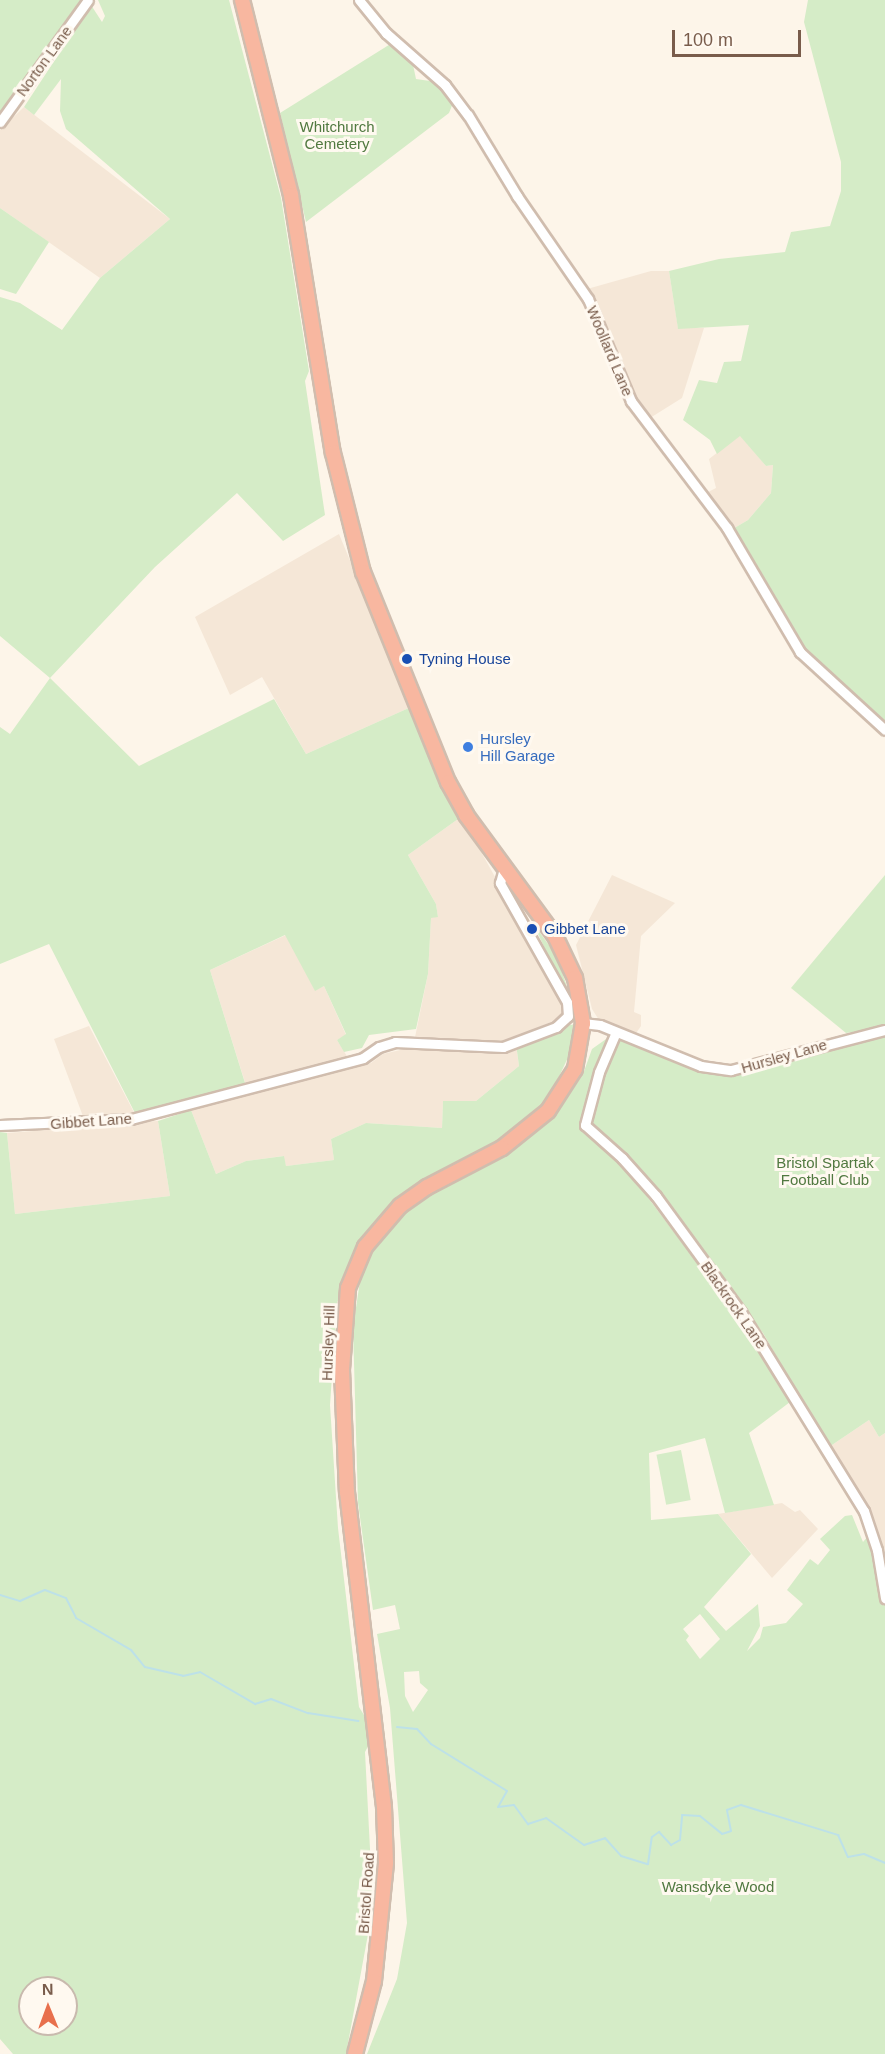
<!DOCTYPE html>
<html>
<head>
<meta charset="utf-8">
<style>
	body { margin:0 }
	#map { position:relative; width:885px; height:2054px; overflow:hidden; background:#fdf5e9; font-family:Helvetica,sans-serif }
	div>[style] { position:absolute }
	.residential>* { inset:0; background:#f5e7d7 }
	.green>* { inset:0; background:#d5ecc7; transform-origin:0 0 }
	.stream>* { height:2px; margin:-1px; padding:0 1px; transform-origin:1px; border-radius:1px; background:#bde1e8 }
	.roads { filter:drop-shadow(2px 0 #d0bdae) drop-shadow(-2px 0 #d0bdae) drop-shadow(0 2px #d0bdae) drop-shadow(0 -2px #d0bdae) }
	.minor>* { height:9px; margin:-4.5px; padding:0 4.5px; transform-origin:4.5px; border-radius:4.5px; background:#fff }
	.highway>* { height:14px; margin:-7px; padding:0 7px; transform-origin:7px; border-radius:7px; background:#f8b7a0 }
	.dots>* { width:16px; height:16px; translate:-50% -50%; box-sizing:border-box; border:3px solid #fff9f0; border-radius:50% }
	span { translate:-50% -50%; white-space:nowrap; text-align:center; line-height:1.15; -webkit-text-stroke:6px #fff9f0; paint-order:stroke }
	.street-label { font-size:15px; color:#795c4b }
	.park-label { font-size:15px; color:#517940 }
	.transit-label { font-size:15px; color:#164399 }
	.left { translate:0 -50%; text-align:left }
	.shop-label { font-size:15px; color:#366cbe }
	.north { position:absolute; left:18px; top:1976px; width:60px; height:60px; box-sizing:border-box; background:#fff9f0; border:2px solid #c9baae; border-radius:50%; rotate:359deg; font-size:16px; font-weight:700; line-height:24px; text-align:center; color:#795c4b }
	.north::after { content:''; display:block; margin:auto; width:21px; height:27px; background:#e8704d; clip-path:polygon(50% 0,100% 100%,50% 72%,0 100%) }
	.scale { position:absolute; left:672px; top:30px; width:129px; height:27px; box-sizing:border-box; border:3px solid #795c4b; border-top:0; padding-left:8px; font-size:18px; line-height:21px; white-space:nowrap; color:#795c4b; -webkit-text-stroke:4px #fff9f0; paint-order:stroke }
</style>
</head>
<body>
<div id="map">
	<div class="residential">
		<div style="clip-path:polygon(24px 107px,170px 219px,100px 278px,0 208px,0 130px)"></div>
		<div style="clip-path:polygon(651px 271px,669px 271px,678px 328px,704px 328px,682px 398px,650px 418px,632px 398px,587px 289px)"></div>
		<div style="clip-path:polygon(740px 435px,766px 466px,773px 465px,771px 493px,748px 520px,731px 530px,706px 493px,716px 488px,709px 459px)"></div>
		<div style="clip-path:polygon(339px 534px,411px 707px,306px 754px,262px 677px,230px 695px,195px 617px)"></div>
		<div style="clip-path:polygon(458px 819px,480px 850px,566px 1004px,562px 1017px,515px 1038px,519px 1066px,476px 1101px,443px 1101px,442px 1128px,366px 1123px,331px 1139px,334px 1160px,286px 1166px,283px 1156px,246px 1161px,216px 1174px,191px 1110px,248px 1092px,210px 970px,286px 935px,315px 990px,324px 986px,346px 1035px,337px 1040px,353px 1066px,371px 1063px,383px 1054px,413px 1047px,428px 974px,431px 917px,438px 917px,436px 904px,408px 855px)"></div>
		<div style="clip-path:polygon(612px 875px,675px 903px,641px 936px,634px 1012px,641px 1015px,641px 1026px,634px 1036px,599px 1020px,592px 1009px,576px 945px)"></div>
		<div style="clip-path:polygon(89px 1026px,139px 1122px,158px 1121px,170px 1196px,15px 1214px,7px 1133px,87px 1127px,54px 1039px)"></div>
		<div style="clip-path:polygon(869px 1420px,879px 1437px,885px 1433px,885px 1577px,878px 1546px,829px 1447px)"></div>
		<div style="clip-path:polygon(782px 1503px,795px 1512px,800px 1510px,818px 1529px,772px 1578px,718px 1514px)"></div>
	</div>
	<div class="green">
		<div style="clip-path:polygon(0 0,82px 0,0 116px)"></div>
		<div style="clip-path:polygon(98px 0,229px 0,281px 198px,309px 371px,305px 381px,325px 515px,283px 541px,237px 493px,155px 567px,50px 678px,139px 766px,274px 699px,306px 754px,411px 707px,434px 772px,440px 774px,458px 819px,408px 855px,436px 904px,438px 917px,431px 918px,428px 974px,416px 1029px,369px 1035px,362px 1048px,344px 1052px,337px 1040px,346px 1034px,324px 986px,315px 991px,285px 935px,210px 970px,245px 1083px,137px 1117px,49px 944px,0 964px,0 727px,10px 734px,50px 678px,0 636px,0 297px,20px 303px,62px 330px,100px 278px,170px 219px,66px 129px,60px 111px,61px 79px,34px 115px,24px 107px,91px 5px,102px 22px,105px 16px)"></div>
		<div style="clip-path:polygon(808px 0,885px 0,885px 725px,803px 650px,731px 530px,748px 520px,771px 493px,773px 465px,766px 466px,740px 436px,717px 454px,710px 440px,683px 420px,699px 380px,717px 383px,724px 362px,741px 361px,749px 325px,678px 329px,669px 271px,719px 259px,785px 252px,791px 232px,830px 226px,841px 191px,841px 162px,804px 22px)"></div>
		<div style="clip-path:polygon(392px 43px,412px 60px,416px 79px,437px 82px,446px 93px,453px 103px,449px 113px,306px 222px,280px 113px)"></div>
		<div style="clip-path:polygon(0 208px,49px 242px,16px 294px,0 289px)"></div>
		<div style="clip-path:polygon(885px 875px,885px 1027px,846px 1033px,791px 988px)"></div>
		<div style="clip-path:polygon(533px 923px,556px 955px,571px 998px,573px 1020px,570px 1019px,566px 994px)"></div>
		<div style="clip-path:polygon(evenodd,566px 1022px,565px 1026px,576px 1024px,572px 1049px,549px 1098px,497px 1143px,399px 1197px,359px 1243px,337px 1303px,330px 1405px,338px 1528px,359px 1707px,375px 1733px,365px 1752px,373px 1907px,346px 2054px,13px 2054px,0 2039px,0 1132px,7px 1133px,15px 1214px,170px 1196px,158px 1121px,191px 1110px,216px 1174px,246px 1161px,284px 1156px,286px 1166px,334px 1160px,331px 1139px,366px 1123px,442px 1128px,443px 1101px,476px 1101px,519px 1066px,516px 1044px,566px 1022px,30px 1988px,66px 1988px,66px 2024px,30px 2024px,30px 1988px)"></div>
		<div style="clip-path:polygon(evenodd,885px 1030px,885px 1433px,879px 1437px,869px 1420px,829px 1447px,763px 1333px,756px 1324px,750px 1326px,643px 1182px,637px 1183px,725px 1300px,790px 1402px,749px 1433px,774px 1505px,725px 1513px,705px 1438px,649px 1453px,651px 1520px,718px 1514px,751px 1554px,704px 1607px,726px 1631px,758px 1604px,760px 1626px,747px 1651px,760px 1638px,763px 1627px,786px 1623px,803px 1604px,787px 1590px,810px 1559px,818px 1565px,830px 1550px,820px 1539px,845px 1516px,852px 1515px,863px 1542px,873px 1530px,885px 1577px,885px 2054px,367px 2054px,397px 1979px,407px 1923px,390px 1708px,377px 1634px,400px 1629px,395px 1605px,373px 1610px,358px 1503px,353px 1328px,361px 1274px,368px 1257px,390px 1225px,410px 1207px,431px 1192px,508px 1152px,557px 1113px,583px 1074px,592px 1049px,616px 1032px,701px 1066px,731px 1070px,885px 1030px,700px 1614px,720px 1639px,700px 1659px,686px 1640px,689px 1636px,683px 1629px,700px 1614px,885px 1030px,419px 1671px,420px 1683px,428px 1690px,413px 1712px,405px 1696px,404px 1672px,419px 1671px)"></div>
		<div style="left:681px;top:1450px;width:51px;height:25px;rotate:79deg"></div>
	</div>
	<div class="stream">
		<div style="left:0;top:1595px;width:21px;rotate:17deg"></div>
		<div style="left:20px;top:1601px;width:27px;rotate:-24deg"></div>
		<div style="left:45px;top:1590px;width:22px;rotate:21deg"></div>
		<div style="left:66px;top:1598px;width:22px;rotate:63deg"></div>
		<div style="left:76px;top:1618px;width:64px;rotate:30.2deg"></div>
		<div style="left:131px;top:1650px;width:22px;rotate:51deg"></div>
		<div style="left:145px;top:1667px;width:39px;rotate:13deg"></div>
		<div style="left:183px;top:1676px;width:17px;rotate:-13deg"></div>
		<div style="left:200px;top:1672px;width:64px;rotate:30.2deg"></div>
		<div style="left:255px;top:1704px;width:17px;rotate:-17deg"></div>
		<div style="left:271px;top:1699px;width:40px;rotate:21deg"></div>
		<div style="left:308px;top:1713px;width:51px;rotate:9.1deg"></div>
		<div style="left:397px;top:1727px;width:20px;rotate:6deg"></div>
		<div style="left:417px;top:1729px;width:21px;rotate:47deg"></div>
		<div style="left:431px;top:1744px;width:89px;rotate:31.7deg"></div>
		<div style="left:507px;top:1791px;width:18px;rotate:119deg"></div>
		<div style="left:498px;top:1807px;width:16px;rotate:-7deg"></div>
		<div style="left:514px;top:1805px;width:24px;rotate:54deg"></div>
		<div style="left:528px;top:1824px;width:19px;rotate:-18deg"></div>
		<div style="left:546px;top:1818px;width:47px;rotate:35.4deg"></div>
		<div style="left:584px;top:1845px;width:22px;rotate:-18deg"></div>
		<div style="left:605px;top:1838px;width:24px;rotate:48deg"></div>
		<div style="left:621px;top:1856px;width:28px;rotate:17deg"></div>
		<div style="left:648px;top:1864px;width:27px;rotate:-82deg"></div>
		<div style="left:652px;top:1837px;width:9px;rotate:-36deg"></div>
		<div style="left:659px;top:1832px;width:18px;rotate:47deg"></div>
		<div style="left:671px;top:1845px;width:10px;rotate:-29deg"></div>
		<div style="left:680px;top:1840px;width:25px;rotate:-85deg"></div>
		<div style="left:682px;top:1815px;width:18px;rotate:3deg"></div>
		<div style="left:700px;top:1816px;width:28px;rotate:39deg"></div>
		<div style="left:722px;top:1834px;width:9px;rotate:-18deg"></div>
		<div style="left:731px;top:1831px;width:21px;rotate:-101deg"></div>
		<div style="left:727px;top:1810px;width:15px;rotate:-20deg"></div>
		<div style="left:741px;top:1805px;width:102px;rotate:17.2deg"></div>
		<div style="left:838px;top:1835px;width:24px;rotate:66deg"></div>
		<div style="left:848px;top:1857px;width:16px;rotate:-11deg"></div>
		<div style="left:864px;top:1854px;width:23px;rotate:23deg"></div>
	</div>
	<div class="roads">
		<div class="minor">
			<div style="left:359px;top:0;width:43px;rotate:50.7deg"></div>
			<div style="left:386px;top:33px;width:79px;rotate:41.4deg"></div>
			<div style="left:445px;top:85px;width:38px;rotate:53deg"></div>
			<div style="left:468px;top:115px;width:95px;rotate:58.8deg"></div>
			<div style="left:517px;top:196px;width:125px;rotate:55.4deg"></div>
			<div style="left:588px;top:299px;width:111px;rotate:67.1deg"></div>
			<div style="left:631px;top:401px;width:159px;rotate:52.9deg"></div>
			<div style="left:727px;top:528px;width:144px;rotate:59.5deg"></div>
			<div style="left:800px;top:652px;width:115px;rotate:42.5deg"></div>
			<div style="left:0;top:122px;width:150px;rotate:-54.2deg"></div>
			<div style="left:583px;top:1023px;width:17px;rotate:7deg"></div>
			<div style="left:600px;top:1025px;width:109px;rotate:22.1deg"></div>
			<div style="left:701px;top:1066px;width:30px;rotate:8deg"></div>
			<div style="left:731px;top:1070px;width:159px;rotate:-14.6deg"></div>
			<div style="left:616px;top:1032px;width:43px;rotate:113deg"></div>
			<div style="left:599px;top:1072px;width:55px;rotate:104.8deg"></div>
			<div style="left:585px;top:1125px;width:50px;rotate:41.7deg"></div>
			<div style="left:622px;top:1158px;width:51px;rotate:48.2deg"></div>
			<div style="left:656px;top:1196px;width:144px;rotate:53.8deg"></div>
			<div style="left:741px;top:1312px;width:234px;rotate:58.3deg"></div>
			<div style="left:864px;top:1511px;width:41px;rotate:71.6deg"></div>
			<div style="left:877px;top:1550px;width:49px;rotate:80.5deg"></div>
			<div style="left:0;top:1125px;width:131px;rotate:-2.6deg"></div>
			<div style="left:131px;top:1119px;width:240px;rotate:-14.7deg"></div>
			<div style="left:363px;top:1058px;width:19px;rotate:-35deg"></div>
			<div style="left:379px;top:1047px;width:17px;rotate:-17deg"></div>
			<div style="left:395px;top:1042px;width:108px;rotate:2.7deg"></div>
			<div style="left:503px;top:1047px;width:57px;rotate:-20.7deg"></div>
			<div style="left:556px;top:1027px;width:16px;rotate:-43deg"></div>
			<div style="left:568px;top:1016px;width:14px;rotate:-94deg"></div>
			<div style="left:567px;top:1002px;width:137px;rotate:-119.4deg"></div>
			<div style="left:500px;top:883px;width:16px;rotate:-75deg"></div>
		</div>
		<div class="highway">
			<div style="left:242px;top:0;width:201px;rotate:75.9deg"></div>
			<div style="left:291px;top:195px;width:261px;rotate:80.8deg"></div>
			<div style="left:333px;top:453px;width:123px;rotate:75.9deg"></div>
			<div style="left:363px;top:572px;width:227px;rotate:68deg"></div>
			<div style="left:448px;top:782px;width:38px;rotate:61deg"></div>
			<div style="left:466px;top:815px;width:150px;rotate:53.7deg"></div>
			<div style="left:555px;top:936px;width:47px;rotate:64.5deg"></div>
			<div style="left:575px;top:978px;width:46px;rotate:79.9deg"></div>
			<div style="left:583px;top:1023px;width:47px;rotate:99.9deg"></div>
			<div style="left:575px;top:1069px;width:50px;rotate:122.7deg"></div>
			<div style="left:548px;top:1111px;width:59px;rotate:141.2deg"></div>
			<div style="left:502px;top:1148px;width:85px;rotate:152.5deg"></div>
			<div style="left:427px;top:1187px;width:33px;rotate:145deg"></div>
			<div style="left:400px;top:1206px;width:54px;rotate:130.5deg"></div>
			<div style="left:365px;top:1247px;width:44px;rotate:112.5deg"></div>
			<div style="left:348px;top:1288px;width:82px;rotate:94.2deg"></div>
			<div style="left:342px;top:1370px;width:122px;rotate:87.7deg"></div>
			<div style="left:347px;top:1492px;width:317px;rotate:83.3deg"></div>
			<div style="left:384px;top:1807px;width:56px;rotate:88deg"></div>
			<div style="left:386px;top:1863px;width:119px;rotate:95.8deg"></div>
			<div style="left:374px;top:1981px;width:75px;rotate:104.6deg"></div>
		</div>
	</div>
	<div class="dots">
		<div style="left:407px;top:659px;background:#1a4fb4"></div>
		<div style="left:468px;top:747px;background:#3f7fe0"></div>
		<div style="left:532px;top:929px;background:#1a4fb4"></div>
	</div>
	<div class="street-label">
		<span style="left:44px;top:61px;rotate:-54deg">Norton Lane</span>
		<span style="left:610px;top:351px;rotate:67deg">Woollard Lane</span>
		<span style="left:784px;top:1056px;rotate:-16deg">Hursley Lane</span>
		<span style="left:91px;top:1121px;rotate:-4deg">Gibbet Lane</span>
		<span style="left:734px;top:1305px;rotate:55deg">Blackrock Lane</span>
		<span style="left:328px;top:1343px;rotate:-88deg">Hursley Hill</span>
		<span style="left:366px;top:1893px;rotate:-86deg">Bristol Road</span>
	</div>
	<div class="park-label">
		<span style="left:337px;top:135px">Whitchurch<br>Cemetery</span>
		<span style="left:825px;top:1171px">Bristol Spartak<br>Football Club</span>
		<span style="left:718px;top:1887px">Wansdyke Wood</span>
	</div>
	<div class="transit-label">
		<span class="left" style="left:419px;top:659px">Tyning House</span>
		<span class="left" style="left:544px;top:929px">Gibbet Lane</span>
	</div>
	<div class="shop-label">
		<span class="left" style="left:480px;top:747px">Hursley<br>Hill Garage</span>
	</div>
	<div class="north">N</div>
	<div class="scale">100 m</div>
</div>
</body>
</html>
